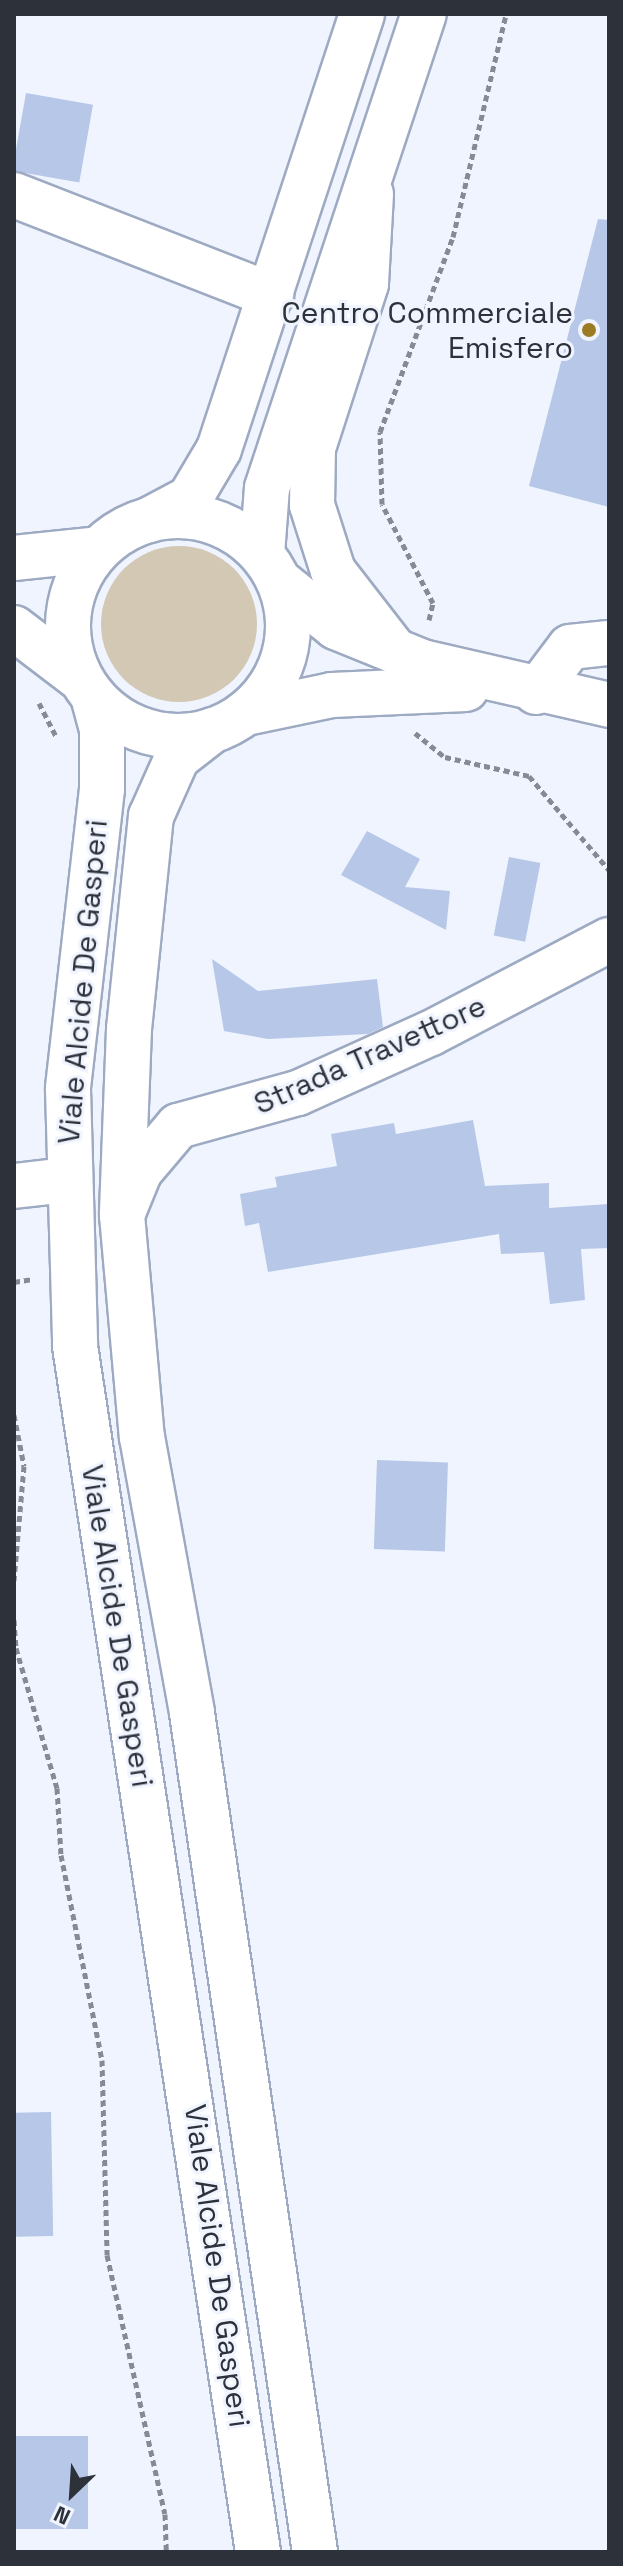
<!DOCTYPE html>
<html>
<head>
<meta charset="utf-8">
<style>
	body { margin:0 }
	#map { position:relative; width:623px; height:2566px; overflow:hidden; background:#eff4ff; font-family:"Space Grotesk",sans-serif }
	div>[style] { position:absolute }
	.green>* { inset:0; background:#d2c8b3 }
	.round { border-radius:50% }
	.building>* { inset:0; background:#b6c7e8; transform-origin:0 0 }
	.path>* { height:5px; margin-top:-2.5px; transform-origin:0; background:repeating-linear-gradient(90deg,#858a94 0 6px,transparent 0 10px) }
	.roads { filter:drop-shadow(2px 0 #9daac2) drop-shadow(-2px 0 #9daac2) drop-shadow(0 2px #9daac2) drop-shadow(0 -2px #9daac2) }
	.minor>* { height:44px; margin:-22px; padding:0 22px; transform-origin:22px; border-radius:22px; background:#fff }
	.major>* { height:44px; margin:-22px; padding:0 22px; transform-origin:22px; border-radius:22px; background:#fff }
	.major>.ring { margin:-22px; padding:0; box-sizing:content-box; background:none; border:44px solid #fff; border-radius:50% }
	.dots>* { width:22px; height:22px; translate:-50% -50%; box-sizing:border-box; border:4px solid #eff4ff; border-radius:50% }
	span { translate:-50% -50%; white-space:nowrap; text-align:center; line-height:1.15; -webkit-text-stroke:6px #eff4ff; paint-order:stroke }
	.poi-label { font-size:30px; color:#2c313a }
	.right { translate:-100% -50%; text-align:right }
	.street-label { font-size:30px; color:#2c313a }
	.frame { position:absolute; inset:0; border:16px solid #2c313a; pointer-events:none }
	.north { position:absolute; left:32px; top:2454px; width:80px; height:80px; -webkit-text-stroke:6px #eff4ff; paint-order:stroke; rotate:205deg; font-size:22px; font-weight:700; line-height:32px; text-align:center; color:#2c313a }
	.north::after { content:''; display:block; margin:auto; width:28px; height:36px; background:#2c313a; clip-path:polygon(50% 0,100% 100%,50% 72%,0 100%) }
</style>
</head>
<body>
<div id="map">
	<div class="green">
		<div class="round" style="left:101px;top:546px;width:156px;height:156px"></div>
	</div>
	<div class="building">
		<div style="left:26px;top:93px;width:68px;height:79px;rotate:10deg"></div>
		<div style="clip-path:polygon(598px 219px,609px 220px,609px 507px,529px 486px)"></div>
		<div style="clip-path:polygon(367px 831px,420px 859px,405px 887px,450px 891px,446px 930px,341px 875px)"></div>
		<div style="left:509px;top:857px;width:32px;height:80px;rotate:11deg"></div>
		<div style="clip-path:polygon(212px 959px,258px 991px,377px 979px,383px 1027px,368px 1034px,268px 1039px,224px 1031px)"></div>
		<div style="clip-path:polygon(473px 1120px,485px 1186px,549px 1183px,549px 1208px,609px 1204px,609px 1248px,581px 1249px,585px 1300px,550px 1304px,544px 1252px,501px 1254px,499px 1234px,268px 1272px,259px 1223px,245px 1226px,240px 1194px,277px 1187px,275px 1177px,337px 1166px,331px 1134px,394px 1123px,396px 1134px)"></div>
		<div style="left:377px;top:1460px;width:71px;height:89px;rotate:2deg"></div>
		<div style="left:51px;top:2112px;width:124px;height:37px;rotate:89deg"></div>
		<div style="left:14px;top:2436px;width:74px;height:93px"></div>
	</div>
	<div class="path">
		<div style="left:429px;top:620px;width:17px;rotate:-77deg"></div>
		<div style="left:433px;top:603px;width:111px;rotate:-117.3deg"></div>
		<div style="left:382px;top:504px;width:72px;rotate:-91.6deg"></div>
		<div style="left:380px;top:432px;width:208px;rotate:-69.5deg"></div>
		<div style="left:453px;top:237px;width:229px;rotate:-76.6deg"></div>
		<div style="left:39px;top:703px;width:37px;rotate:63deg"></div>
		<div style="left:415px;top:733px;width:38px;rotate:39deg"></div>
		<div style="left:445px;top:757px;width:86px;rotate:12.7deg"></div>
		<div style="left:529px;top:776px;width:123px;rotate:49.6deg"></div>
		<div style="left:14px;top:1282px;width:19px;rotate:-9deg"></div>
		<div style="left:14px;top:1415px;width:52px;rotate:78.9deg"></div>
		<div style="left:24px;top:1466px;width:115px;rotate:95deg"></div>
		<div style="left:14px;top:1620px;width:28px;rotate:86deg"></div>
		<div style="left:16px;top:1648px;width:146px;rotate:73.7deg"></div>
		<div style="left:57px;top:1788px;width:67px;rotate:86.6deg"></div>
		<div style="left:61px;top:1855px;width:209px;rotate:78.7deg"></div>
		<div style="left:102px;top:2060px;width:195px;rotate:88.5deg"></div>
		<div style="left:107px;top:2255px;width:265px;rotate:77.4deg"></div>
		<div style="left:165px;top:2514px;width:38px;rotate:88deg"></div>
	</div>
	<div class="roads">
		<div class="minor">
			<div style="left:371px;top:194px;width:90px;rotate:93.2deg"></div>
			<div style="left:366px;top:284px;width:172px;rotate:107.9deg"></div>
			<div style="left:313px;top:448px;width:57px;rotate:91deg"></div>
			<div style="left:312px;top:505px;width:69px;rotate:72.3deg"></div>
			<div style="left:333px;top:571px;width:101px;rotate:52.2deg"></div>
			<div style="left:14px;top:195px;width:276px;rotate:21.3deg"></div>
			<div style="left:279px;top:581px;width:73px;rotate:38.9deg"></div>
			<div style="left:336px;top:627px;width:93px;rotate:22.1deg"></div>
			<div style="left:422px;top:662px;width:192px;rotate:12.9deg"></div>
			<div style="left:536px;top:692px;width:56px;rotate:-52.9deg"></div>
			<div style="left:570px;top:647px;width:39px;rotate:-6deg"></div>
			<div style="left:246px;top:713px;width:88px;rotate:-11.8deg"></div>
			<div style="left:332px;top:695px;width:134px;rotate:-2.6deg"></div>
			<div style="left:14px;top:1186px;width:52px;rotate:-6.6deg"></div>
			<div style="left:122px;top:1215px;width:48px;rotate:-67.8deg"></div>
			<div style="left:140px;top:1171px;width:59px;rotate:-49.8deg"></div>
			<div style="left:178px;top:1126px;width:124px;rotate:-15.4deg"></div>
			<div style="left:298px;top:1093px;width:146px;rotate:-24.3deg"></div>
			<div style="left:431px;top:1033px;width:201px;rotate:-27.6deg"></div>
		</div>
		<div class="major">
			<div class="ring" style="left:68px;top:516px;width:176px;height:176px"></div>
			<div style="left:149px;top:520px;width:47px;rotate:-28.2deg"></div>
			<div style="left:190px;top:498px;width:57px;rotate:-59.4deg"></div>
			<div style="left:219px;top:449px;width:458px;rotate:-71.8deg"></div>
			<div style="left:262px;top:554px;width:66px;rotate:-85.7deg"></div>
			<div style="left:267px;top:488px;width:499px;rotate:-71.7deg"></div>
			<div style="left:14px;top:558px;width:85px;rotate:-6deg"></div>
			<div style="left:14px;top:628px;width:84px;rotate:37.3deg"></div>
			<div style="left:93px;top:696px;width:35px;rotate:75deg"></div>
			<div style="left:102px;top:730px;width:59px;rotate:90deg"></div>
			<div style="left:102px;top:789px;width:302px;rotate:96.5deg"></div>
			<div style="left:68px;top:1089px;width:257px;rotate:88.4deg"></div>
			<div style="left:75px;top:1346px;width:1220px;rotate:81.37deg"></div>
			<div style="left:213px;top:730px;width:46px;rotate:142.1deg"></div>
			<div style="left:177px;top:758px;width:64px;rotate:114.1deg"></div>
			<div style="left:151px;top:816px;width:214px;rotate:95.9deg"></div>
			<div style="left:129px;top:1029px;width:186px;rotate:92.2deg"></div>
			<div style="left:122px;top:1215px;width:223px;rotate:84.9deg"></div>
			<div style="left:142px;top:1437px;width:280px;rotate:79.7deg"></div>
			<div style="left:192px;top:1713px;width:848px;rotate:81.66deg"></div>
		</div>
	</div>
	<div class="dots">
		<div style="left:589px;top:330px;background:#9c7b25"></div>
	</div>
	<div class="poi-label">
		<span class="right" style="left:573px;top:330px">Centro Commerciale<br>Emisfero</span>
	</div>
	<div class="street-label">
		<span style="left:83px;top:982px;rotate:-85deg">Viale Alcide De Gasperi</span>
		<span style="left:370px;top:1055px;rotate:-24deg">Strada Travettore</span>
		<span style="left:117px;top:1626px;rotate:81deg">Viale Alcide De Gasperi</span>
		<span style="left:217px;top:2266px;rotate:82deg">Viale Alcide De Gasperi</span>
	</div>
	<div class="frame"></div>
	<div class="north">N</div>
</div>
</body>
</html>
